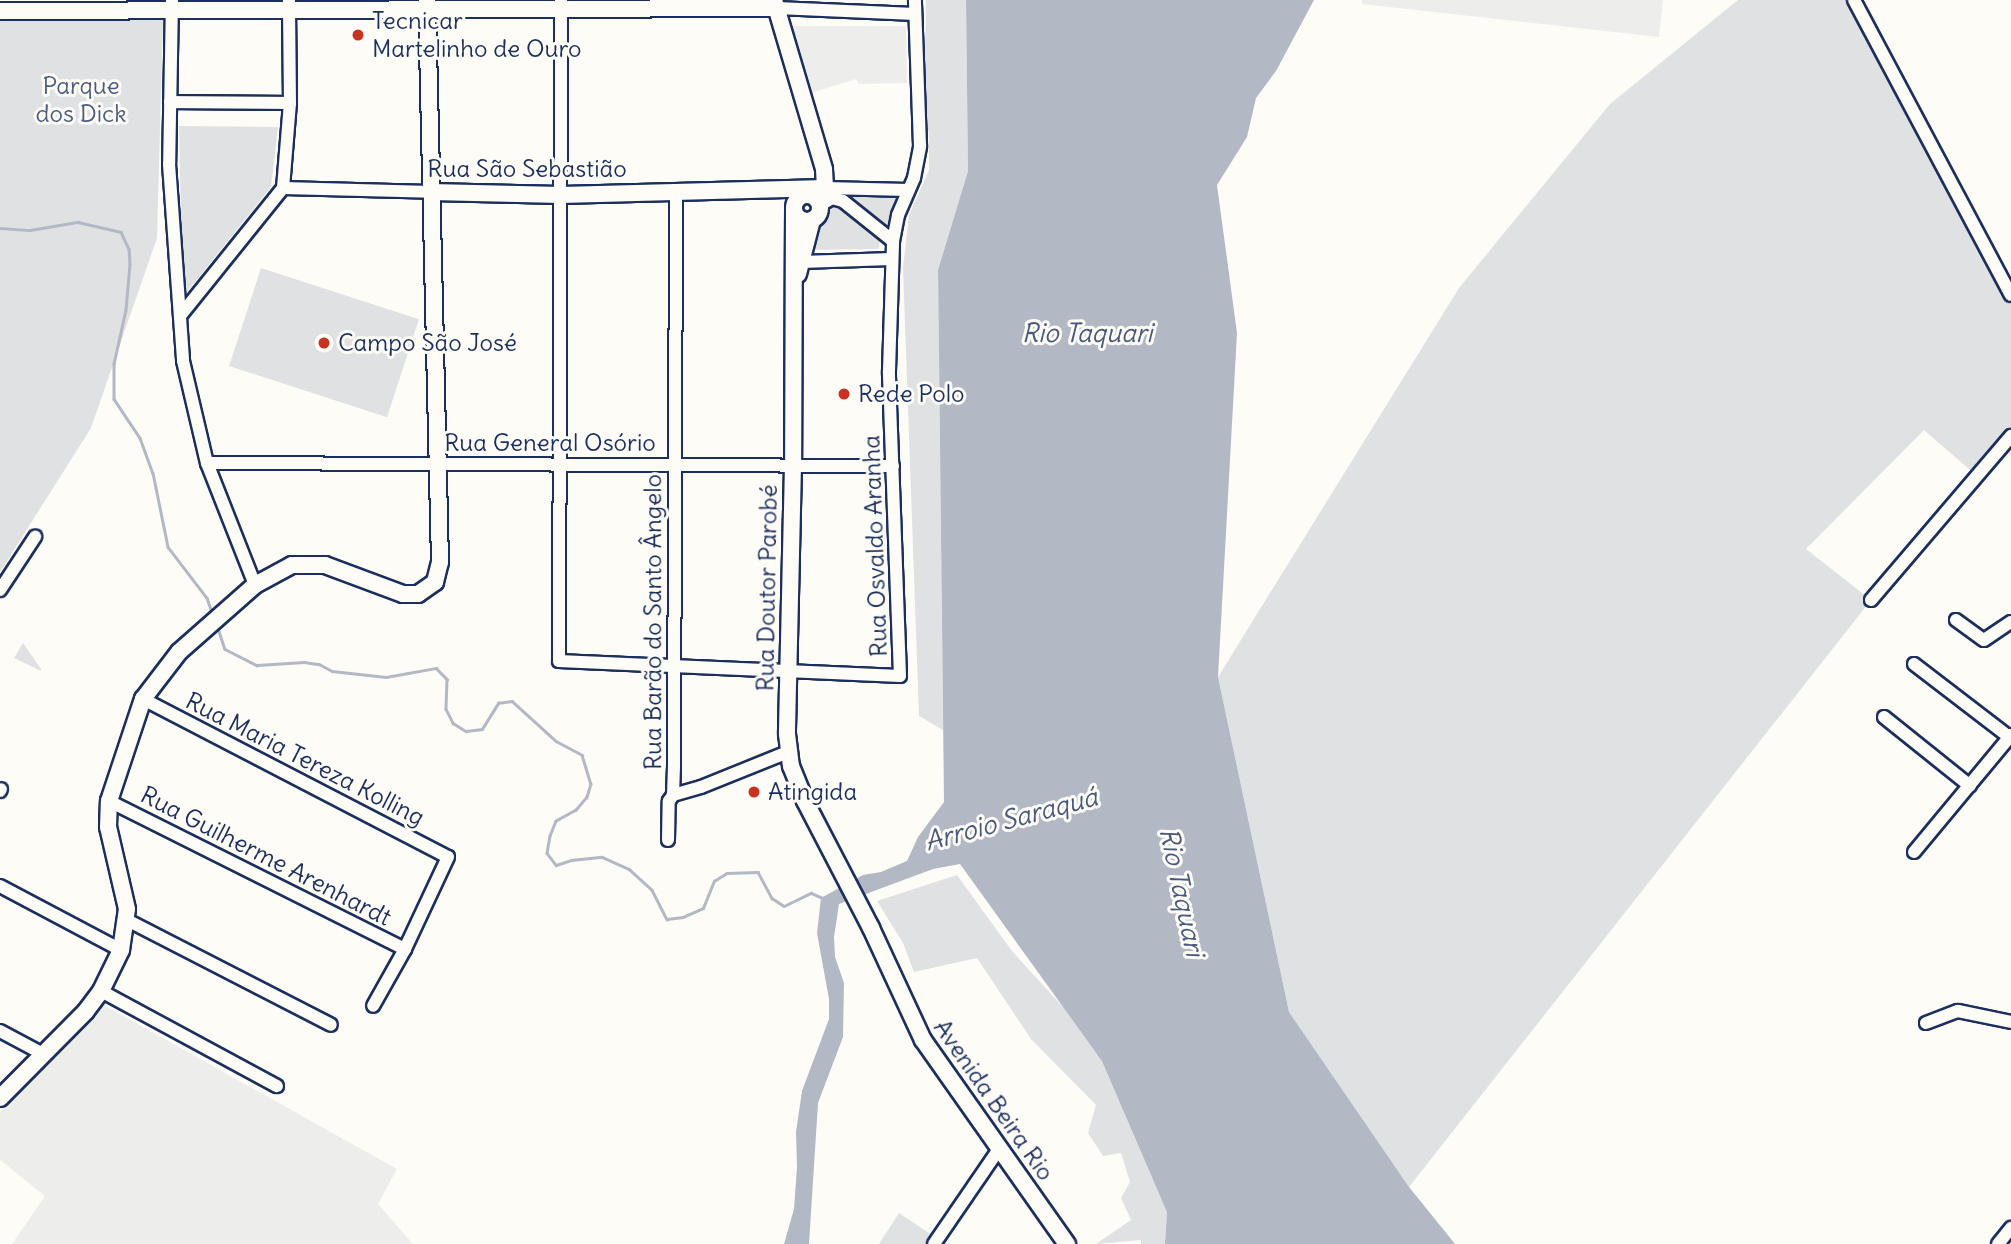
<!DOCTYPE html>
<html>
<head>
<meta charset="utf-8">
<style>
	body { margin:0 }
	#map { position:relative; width:2011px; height:1244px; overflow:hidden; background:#fdfcf7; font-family:Delius,sans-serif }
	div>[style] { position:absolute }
	.built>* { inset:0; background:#edeeec }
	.green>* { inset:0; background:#e0e1e3; transform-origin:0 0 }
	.water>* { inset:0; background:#b3b8c5 }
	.stream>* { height:2.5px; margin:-1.25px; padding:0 1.25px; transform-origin:1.25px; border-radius:1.25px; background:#b3b8c5 }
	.roads { filter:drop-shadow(2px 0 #1b2f5e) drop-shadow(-2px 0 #1b2f5e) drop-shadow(0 2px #1b2f5e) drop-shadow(0 -2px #1b2f5e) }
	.minor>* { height:12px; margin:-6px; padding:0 6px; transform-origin:6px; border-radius:6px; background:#fdfcf7 }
	.major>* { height:16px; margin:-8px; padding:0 8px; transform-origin:8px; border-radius:8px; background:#fdfcf7 }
	.major>.ring { margin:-8px; padding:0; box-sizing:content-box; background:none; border:16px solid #fdfcf7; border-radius:50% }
	.dots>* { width:19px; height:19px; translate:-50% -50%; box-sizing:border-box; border:4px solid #fdfcf7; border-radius:50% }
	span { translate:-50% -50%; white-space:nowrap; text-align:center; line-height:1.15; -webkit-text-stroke:6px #fdfcf7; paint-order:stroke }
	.poi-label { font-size:24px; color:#1b2f5e }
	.left { translate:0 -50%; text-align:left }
	.park-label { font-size:24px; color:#4c5c7f }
	.street-label { font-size:24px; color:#1b2f5e }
	.water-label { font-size:26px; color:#49587d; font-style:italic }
</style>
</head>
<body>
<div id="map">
	<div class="built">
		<div style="clip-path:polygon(1362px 0,1663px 0,1659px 37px,1362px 4px)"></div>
		<div style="clip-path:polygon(788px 26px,906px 26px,907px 83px,859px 84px,856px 79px,808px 94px)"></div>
		<div style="clip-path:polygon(102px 1004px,397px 1169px,378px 1204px,413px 1244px,12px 1244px,45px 1196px,0 1160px,0 1112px)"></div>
	</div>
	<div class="green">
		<div style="clip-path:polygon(926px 0,966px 0,968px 171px,938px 270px,943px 730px,919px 716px,903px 268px,909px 215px,929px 170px,929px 131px,924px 131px)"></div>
		<div style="clip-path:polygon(1738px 0,1854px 0,2011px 295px,2011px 436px,1977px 476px,1924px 430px,1806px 549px,1871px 600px,1409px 1187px,1289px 1012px,1218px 677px,1459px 288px,1610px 104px)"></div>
		<div style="clip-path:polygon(163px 19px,157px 238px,91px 428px,0 572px,0 20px)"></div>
		<div style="clip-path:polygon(179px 126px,278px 127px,271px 187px,183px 297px)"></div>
		<div style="clip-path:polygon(903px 193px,890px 233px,851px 200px,852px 194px)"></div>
		<div style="clip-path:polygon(838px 201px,880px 238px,879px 249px,809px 250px,827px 202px)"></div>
		<div style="left:261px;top:268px;width:166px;height:103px;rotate:18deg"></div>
		<div style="clip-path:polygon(23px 643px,41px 669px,41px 671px,14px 658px)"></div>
		<div style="clip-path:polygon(957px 875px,1012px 951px,1113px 1062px,1167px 1212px,1165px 1244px,1141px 1244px,1141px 1240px,1096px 1244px,1131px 1220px,1121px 1198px,1130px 1182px,1121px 1153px,1103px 1156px,1088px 1133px,1096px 1105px,1031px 1039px,977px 958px,914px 972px,903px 943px,877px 901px)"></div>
		<div style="clip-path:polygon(899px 1213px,932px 1235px,926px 1244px,879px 1244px)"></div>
	</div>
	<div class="water">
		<div style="clip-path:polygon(966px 0,1314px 0,1276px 71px,1256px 98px,1247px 137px,1217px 185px,1237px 333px,1218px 677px,1289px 1012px,1409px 1187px,1455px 1244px,1165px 1244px,1167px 1212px,1102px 1061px,960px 864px,933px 869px,839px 904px,834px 937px,835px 957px,844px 983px,843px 1037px,818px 1103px,809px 1244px,784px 1244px,794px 1209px,797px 1167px,796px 1132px,802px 1091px,829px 1019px,829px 999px,817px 933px,821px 898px,863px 875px,881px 872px,907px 861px,918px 837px,944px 802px,938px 270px,968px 171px)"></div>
	</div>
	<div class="stream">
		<div style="left:0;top:228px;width:30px;rotate:4deg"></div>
		<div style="left:30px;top:230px;width:49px;rotate:-9.5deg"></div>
		<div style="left:78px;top:222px;width:44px;rotate:13.1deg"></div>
		<div style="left:121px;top:232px;width:19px;rotate:65deg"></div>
		<div style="left:129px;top:249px;width:15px;rotate:86deg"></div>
		<div style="left:130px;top:264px;width:46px;rotate:95deg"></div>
		<div style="left:126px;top:310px;width:55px;rotate:102.5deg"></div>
		<div style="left:114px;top:364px;width:35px;rotate:90deg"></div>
		<div style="left:114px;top:399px;width:47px;rotate:56.3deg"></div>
		<div style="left:140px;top:438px;width:37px;rotate:70deg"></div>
		<div style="left:153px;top:473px;width:76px;rotate:78.5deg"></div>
		<div style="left:168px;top:547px;width:64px;rotate:52.6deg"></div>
		<div style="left:207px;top:598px;width:18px;rotate:71deg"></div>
		<div style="left:217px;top:625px;width:25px;rotate:72deg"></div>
		<div style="left:225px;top:649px;width:36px;rotate:27deg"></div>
		<div style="left:257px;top:665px;width:47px;rotate:-3.7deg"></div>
		<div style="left:304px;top:662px;width:15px;rotate:8deg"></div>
		<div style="left:319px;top:664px;width:15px;rotate:28deg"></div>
		<div style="left:332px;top:671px;width:54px;rotate:6.3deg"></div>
		<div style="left:386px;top:677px;width:51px;rotate:-10.2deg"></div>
		<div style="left:436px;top:668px;width:16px;rotate:45deg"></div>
		<div style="left:447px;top:679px;width:30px;rotate:92deg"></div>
		<div style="left:446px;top:709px;width:16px;rotate:63deg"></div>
		<div style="left:453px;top:723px;width:15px;rotate:32deg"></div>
		<div style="left:466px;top:731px;width:16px;rotate:-7deg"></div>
		<div style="left:482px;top:729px;width:31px;rotate:-58deg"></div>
		<div style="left:498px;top:703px;width:14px;rotate:-8deg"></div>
		<div style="left:512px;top:701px;width:59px;rotate:42.3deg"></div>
		<div style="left:556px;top:741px;width:30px;rotate:28deg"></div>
		<div style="left:582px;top:755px;width:30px;rotate:73deg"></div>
		<div style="left:591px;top:784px;width:14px;rotate:107deg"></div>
		<div style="left:587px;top:797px;width:17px;rotate:130deg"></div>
		<div style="left:576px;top:810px;width:23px;rotate:151deg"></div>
		<div style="left:556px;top:821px;width:16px;rotate:112deg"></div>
		<div style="left:550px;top:836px;width:17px;rotate:100deg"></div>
		<div style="left:547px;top:853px;width:15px;rotate:53deg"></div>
		<div style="left:556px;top:865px;width:16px;rotate:-18deg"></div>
		<div style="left:571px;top:860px;width:31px;rotate:-6deg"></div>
		<div style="left:602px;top:857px;width:30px;rotate:24deg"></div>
		<div style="left:629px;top:869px;width:31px;rotate:42deg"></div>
		<div style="left:652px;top:890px;width:33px;rotate:63deg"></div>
		<div style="left:667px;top:919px;width:16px;rotate:-7deg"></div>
		<div style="left:683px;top:917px;width:22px;rotate:-24deg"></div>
		<div style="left:703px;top:908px;width:29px;rotate:-68deg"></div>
		<div style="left:714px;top:881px;width:15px;rotate:-32deg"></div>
		<div style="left:727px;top:873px;width:31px;rotate:-2deg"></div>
		<div style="left:758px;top:872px;width:30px;rotate:62deg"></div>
		<div style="left:772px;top:898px;width:14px;rotate:34deg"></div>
		<div style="left:784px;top:906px;width:30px;rotate:-26deg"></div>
		<div style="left:811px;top:893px;width:13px;rotate:23deg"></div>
	</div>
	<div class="roads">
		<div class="minor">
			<div style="left:172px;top:0;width:164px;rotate:91deg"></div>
			<div style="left:169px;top:164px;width:197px;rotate:85.9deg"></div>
			<div style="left:183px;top:361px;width:105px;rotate:76.8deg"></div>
			<div style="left:207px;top:463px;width:131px;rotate:68.5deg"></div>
			<div style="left:561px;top:0;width:661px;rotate:90.17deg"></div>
			<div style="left:559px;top:661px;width:341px;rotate:2.5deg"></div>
			<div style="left:900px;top:676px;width:305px;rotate:-92.1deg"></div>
			<div style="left:889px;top:371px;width:130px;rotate:-88.2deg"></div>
			<div style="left:893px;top:241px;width:26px;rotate:-79deg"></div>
			<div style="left:898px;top:215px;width:40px;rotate:-66.6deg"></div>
			<div style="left:914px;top:178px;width:33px;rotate:-79deg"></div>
			<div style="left:920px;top:146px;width:146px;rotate:-92deg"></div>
			<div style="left:1854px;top:0;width:334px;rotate:62deg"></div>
			<div style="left:777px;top:8px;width:138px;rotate:2.5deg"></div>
			<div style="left:170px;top:102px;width:120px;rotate:0.5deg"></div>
			<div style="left:283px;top:188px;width:148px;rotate:1.5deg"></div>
			<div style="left:825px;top:188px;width:83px;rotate:1.4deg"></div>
			<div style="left:820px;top:205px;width:14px;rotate:-30deg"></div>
			<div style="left:832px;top:198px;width:11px;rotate:15deg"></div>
			<div style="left:843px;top:201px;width:64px;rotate:38.7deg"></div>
			<div style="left:801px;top:262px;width:91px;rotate:-1.9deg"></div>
			<div style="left:180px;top:316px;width:164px;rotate:-51.2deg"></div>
			<div style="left:283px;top:188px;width:85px;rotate:-85.3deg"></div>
			<div style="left:290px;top:103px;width:103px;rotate:-90.6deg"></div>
			<div style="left:207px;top:463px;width:686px;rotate:0.25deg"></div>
			<div style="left:0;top:590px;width:64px;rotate:-56.6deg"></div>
			<div style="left:1871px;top:600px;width:216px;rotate:-49.5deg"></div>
			<div style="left:1956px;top:620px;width:34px;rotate:36deg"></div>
			<div style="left:1984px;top:640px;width:32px;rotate:-34deg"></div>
			<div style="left:1914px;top:664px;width:120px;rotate:37.5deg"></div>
			<div style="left:143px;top:699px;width:343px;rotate:27.4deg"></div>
			<div style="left:448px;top:857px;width:102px;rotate:115.1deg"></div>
			<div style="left:405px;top:949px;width:65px;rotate:119.3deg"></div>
			<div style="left:1884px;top:717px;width:110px;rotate:38.7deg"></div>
			<div style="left:0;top:791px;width:2px;rotate:-63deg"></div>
			<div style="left:673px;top:795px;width:29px;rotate:-16deg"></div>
			<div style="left:701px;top:787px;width:94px;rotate:-21.9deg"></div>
			<div style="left:109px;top:801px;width:331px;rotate:26.6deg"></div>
			<div style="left:668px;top:840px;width:39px;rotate:-89deg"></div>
			<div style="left:669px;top:801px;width:7px;rotate:-56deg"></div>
			<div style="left:673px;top:795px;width:28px;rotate:-88deg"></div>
			<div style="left:674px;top:767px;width:575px;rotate:-89.8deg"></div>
			<div style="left:1914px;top:852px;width:152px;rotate:-50.3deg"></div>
			<div style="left:0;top:886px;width:137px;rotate:27.9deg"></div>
			<div style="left:127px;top:920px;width:229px;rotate:27.2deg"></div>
			<div style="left:101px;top:991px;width:200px;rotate:28.4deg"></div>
			<div style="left:1926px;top:1023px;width:34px;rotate:-21deg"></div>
			<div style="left:1958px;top:1011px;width:54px;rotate:11.7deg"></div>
			<div style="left:0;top:1031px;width:51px;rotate:28.1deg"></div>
			<div style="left:934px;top:1244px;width:115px;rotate:-55.6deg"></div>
			<div style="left:1998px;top:1244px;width:21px;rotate:-51deg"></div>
		</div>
		<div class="major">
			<div style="left:774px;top:0;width:176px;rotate:73.5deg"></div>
			<div style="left:824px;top:169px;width:19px;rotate:87deg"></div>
			<div style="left:825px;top:188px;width:16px;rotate:108deg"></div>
			<div style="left:0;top:11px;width:777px;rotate:-0.22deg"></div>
			<div style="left:431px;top:192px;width:130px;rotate:1.3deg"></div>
			<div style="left:561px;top:195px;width:264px;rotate:-1.5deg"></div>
			<div class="ring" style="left:794px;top:195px;width:10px;height:10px"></div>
			<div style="left:794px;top:209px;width:256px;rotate:90.2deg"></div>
			<div style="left:793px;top:465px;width:269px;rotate:91.3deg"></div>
			<div style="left:787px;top:734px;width:32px;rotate:83deg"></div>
			<div style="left:791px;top:766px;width:38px;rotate:68deg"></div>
			<div style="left:805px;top:801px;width:143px;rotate:62.5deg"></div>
			<div style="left:871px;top:928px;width:123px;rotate:65.1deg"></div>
			<div style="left:923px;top:1040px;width:250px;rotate:54.8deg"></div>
			<div style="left:798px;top:274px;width:56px;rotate:-75.5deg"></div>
			<div style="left:0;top:1098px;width:122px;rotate:-45.3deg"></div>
			<div style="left:86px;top:1011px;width:25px;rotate:-53deg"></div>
			<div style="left:101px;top:991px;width:46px;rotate:-64deg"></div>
			<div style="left:121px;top:950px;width:41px;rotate:-81.7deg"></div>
			<div style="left:127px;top:909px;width:84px;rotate:-103deg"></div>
			<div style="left:108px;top:827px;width:26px;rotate:-88deg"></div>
			<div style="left:109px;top:801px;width:108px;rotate:-71.6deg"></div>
			<div style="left:143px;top:699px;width:59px;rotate:-52.5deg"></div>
			<div style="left:179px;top:652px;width:101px;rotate:-41.4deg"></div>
			<div style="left:255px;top:585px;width:42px;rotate:-28.4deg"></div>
			<div style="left:292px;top:565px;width:33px"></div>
			<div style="left:325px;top:565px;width:83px;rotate:20.4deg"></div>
			<div style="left:403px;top:594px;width:15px"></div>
			<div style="left:418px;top:594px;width:21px;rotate:-35deg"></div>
			<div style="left:435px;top:582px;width:21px;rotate:-76deg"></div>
			<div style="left:440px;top:562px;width:562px;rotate:-91.33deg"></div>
		</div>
	</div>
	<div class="dots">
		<div style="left:358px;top:35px;background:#c8321e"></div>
		<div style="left:324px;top:343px;background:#c8321e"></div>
		<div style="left:844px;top:394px;background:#c8321e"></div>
		<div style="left:754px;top:792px;background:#c8321e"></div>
	</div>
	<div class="poi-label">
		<span class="left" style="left:372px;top:35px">Tecnicar<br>Martelinho de Ouro</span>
		<span class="left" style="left:338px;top:343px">Campo São José</span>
		<span class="left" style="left:858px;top:394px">Rede Polo</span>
		<span class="left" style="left:768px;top:792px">Atingida</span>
	</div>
	<div class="park-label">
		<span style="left:81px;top:100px">Parque<br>dos Dick</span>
	</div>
	<div class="street-label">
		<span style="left:527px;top:169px">Rua São Sebastião</span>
		<span style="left:550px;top:443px">Rua General Osório</span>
		<span style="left:875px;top:546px;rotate:-92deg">Rua Osvaldo Aranha</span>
		<span style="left:767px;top:588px;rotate:-89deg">Rua Doutor Parobé</span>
		<span style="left:653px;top:622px;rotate:-90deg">Rua Barão do Santo Ângelo</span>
		<span style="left:305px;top:759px;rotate:27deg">Rua Maria Tereza Kolling</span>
		<span style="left:266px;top:856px;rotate:27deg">Rua Guilherme Arenhardt</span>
		<span style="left:994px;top:1100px;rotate:55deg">Avenida Beira Rio</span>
	</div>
	<div class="water-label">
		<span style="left:1087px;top:333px">Rio Taquari</span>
		<span style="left:1011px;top:819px;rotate:-15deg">Arroio Saraquá</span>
		<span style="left:1182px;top:892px;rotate:78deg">Rio Taquari</span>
	</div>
</div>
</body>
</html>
